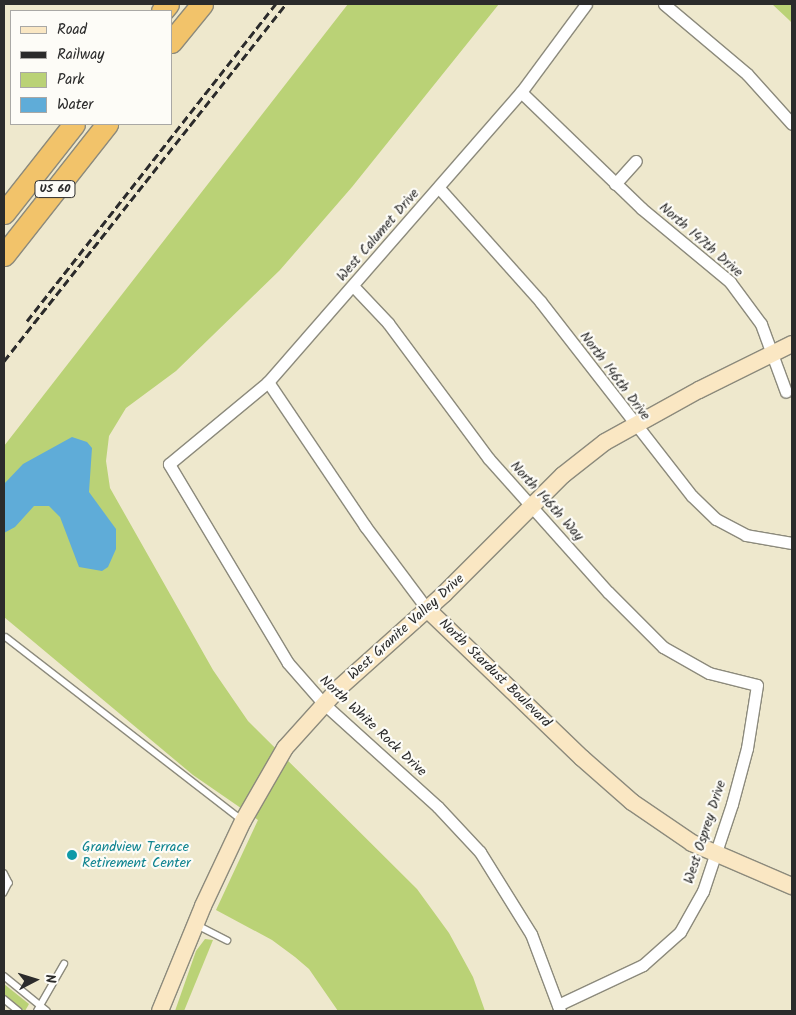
<!DOCTYPE html>
<html>
<head>
<meta charset="utf-8">
<style>
	body { margin:0 }
	#map { position:relative; width:796px; height:1015px; overflow:hidden; background:#eee8cd; font-family:Kalam,sans-serif }
	div>[style] { position:absolute }
	.green>* { inset:0; background:#bad276 }
	.water>* { inset:0; background:#5facd8 }
	.roads { filter:drop-shadow(1px 0 #8c8a7c) drop-shadow(-1px 0 #8c8a7c) drop-shadow(0 1px #8c8a7c) drop-shadow(0 -1px #8c8a7c) }
	.lane>* { height:5.5px; margin:-2.75px; padding:0 2.75px; transform-origin:2.75px; border-radius:2.75px; background:#fff }
	.street>* { height:11px; margin:-5.5px; padding:0 5.5px; transform-origin:5.5px; border-radius:5.5px; background:#fff }
	.secondary>* { height:16px; margin:-8px; padding:0 8px; transform-origin:8px; border-radius:8px; background:#fae7c3 }
	.highway>* { height:21px; margin:-10.5px; padding:0 10.5px; transform-origin:10.5px; border-radius:10.5px; background:#f2c36a }
	.rail>* { height:3px; margin-top:-1.5px; transform-origin:0; background:repeating-linear-gradient(90deg,#2b2b2b 0 8px,transparent 0 12px) }
	.dots>* { width:14px; height:14px; translate:-50% -50%; box-sizing:border-box; border:2px solid #fdfcf7; border-radius:50% }
	span { translate:-50% -50%; white-space:nowrap; text-align:center; line-height:1.15; -webkit-text-stroke:4.5px #fdfcf7; paint-order:stroke }
	.shield-label span { padding:1px 4px; background:#fdfcf7; border:1px solid; border-radius:4px; -webkit-text-stroke-width:0 }
	.shield-label { font-size:12px; color:#2b2b2b; font-weight:700 }
	.street-label { font-size:14px; color:#2b2b2b }
	.culture-label { font-size:14px; color:#0d838f }
	.left { translate:0 -50%; text-align:left }
	.frame { position:absolute; inset:0; border:5px solid #2b2b2b; pointer-events:none }
	.legend { position:absolute; left:10px; top:10px; width:162px; height:115px; box-sizing:border-box; background:#fdfcf7; border:1px solid #a9a8a5; margin:0; padding:6px 9px; list-style:none; font-size:15px; color:#2b2b2b }
	.legend li { display:flex; align-items:center; gap:10px; height:25px }
	.legend b { width:25px; border:1px solid #a9a8a5 }
	.north { position:absolute; left:10px; top:955px; width:50px; height:50px; -webkit-text-stroke:4px #fdfcf7; paint-order:stroke; rotate:85deg; font-size:14px; font-weight:700; line-height:20px; text-align:center; color:#2b2b2b }
	.north::after { content:''; display:block; margin:auto; width:18px; height:22px; background:#2b2b2b; clip-path:polygon(50% 0,100% 100%,50% 72%,0 100%) }
</style>
</head>
<body>
<div id="map">
	<div class="green">
		<div style="clip-path:polygon(348px 4px,499px 4px,352px 187px,280px 270px,176px 371px,126px 408px,109px 436px,106px 461px,110px 488px,213px 670px,248px 721px,417px 889px,449px 933px,473px 977px,485px 1011px,338px 1011px,309px 969px,295px 957px,272px 940px,216px 910px,258px 820px,193px 775px,4px 617px,4px 446px)"></div>
		<div style="clip-path:polygon(772px 4px,792px 4px,792px 23px,788px 19px)"></div>
		<div style="clip-path:polygon(205px 939px,213px 940px,184px 1011px,175px 1011px,196px 951px)"></div>
		<div style="clip-path:polygon(4px 984px,29px 1004px,25px 1011px,4px 996px)"></div>
	</div>
	<div class="water">
		<div style="clip-path:polygon(72px 437px,87px 442px,92px 448px,89px 492px,116px 529px,116px 549px,108px 567px,102px 571px,79px 567px,60px 517px,49px 506px,34px 506px,15px 527px,4px 533px,4px 484px,23px 464px)"></div>
	</div>
	<div class="roads">
		<div class="lane">
			<div style="left:6px;top:637px;width:299px;rotate:37.8deg"></div>
			<div style="left:4px;top:873px;width:11px;rotate:63deg"></div>
			<div style="left:9px;top:883px;width:11px;rotate:117deg"></div>
			<div style="left:197px;top:925px;width:34px;rotate:27deg"></div>
			<div style="left:4px;top:976px;width:55px;rotate:39.1deg"></div>
			<div style="left:4px;top:999px;width:19px;rotate:39deg"></div>
			<div style="left:37px;top:1011px;width:54px;rotate:-60.1deg"></div>
		</div>
		<div class="street">
			<div style="left:664px;top:4px;width:109px;rotate:40.1deg"></div>
			<div style="left:747px;top:74px;width:67px;rotate:48deg"></div>
			<div style="left:521px;top:92px;width:167px;rotate:44deg"></div>
			<div style="left:641px;top:208px;width:116px;rotate:39.7deg"></div>
			<div style="left:730px;top:282px;width:52px;rotate:53.6deg"></div>
			<div style="left:761px;top:324px;width:72px;rotate:69.8deg"></div>
			<div style="left:615px;top:184px;width:31px;rotate:-48deg"></div>
			<div style="left:439px;top:188px;width:152px;rotate:48.2deg"></div>
			<div style="left:540px;top:301px;width:247px;rotate:52.1deg"></div>
			<div style="left:692px;top:496px;width:33px;rotate:44deg"></div>
			<div style="left:716px;top:519px;width:34px;rotate:28deg"></div>
			<div style="left:746px;top:535px;width:47px;rotate:9.9deg"></div>
			<div style="left:354px;top:287px;width:50px;rotate:46.6deg"></div>
			<div style="left:388px;top:323px;width:169px;rotate:53.4deg"></div>
			<div style="left:489px;top:459px;width:178px;rotate:48.2deg"></div>
			<div style="left:608px;top:592px;width:78px;rotate:45deg"></div>
			<div style="left:663px;top:647px;width:53px;rotate:29.5deg"></div>
			<div style="left:709px;top:673px;width:49px;rotate:14deg"></div>
			<div style="left:757px;top:685px;width:64px;rotate:99deg"></div>
			<div style="left:747px;top:748px;width:58px;rotate:105deg"></div>
			<div style="left:732px;top:804px;width:92px;rotate:108.4deg"></div>
			<div style="left:703px;top:891px;width:47px;rotate:119.3deg"></div>
			<div style="left:680px;top:932px;width:50px;rotate:138.3deg"></div>
			<div style="left:643px;top:965px;width:94px;rotate:154.8deg"></div>
			<div style="left:268px;top:382px;width:174px;rotate:56deg"></div>
			<div style="left:365px;top:526px;width:104px;rotate:53.2deg"></div>
			<div style="left:560px;top:1011px;width:82px;rotate:-110.6deg"></div>
			<div style="left:531px;top:934px;width:97px;rotate:-121.9deg"></div>
			<div style="left:480px;top:852px;width:62px;rotate:-133deg"></div>
			<div style="left:438px;top:807px;width:154px;rotate:-137.9deg"></div>
			<div style="left:324px;top:704px;width:55px;rotate:-131.3deg"></div>
			<div style="left:288px;top:663px;width:232px;rotate:-120.9deg"></div>
			<div style="left:169px;top:464px;width:129px;rotate:-39.6deg"></div>
			<div style="left:268px;top:382px;width:385px;rotate:-48.9deg"></div>
			<div style="left:521px;top:92px;width:109px;rotate:-53.5deg"></div>
		</div>
		<div class="secondary">
			<div style="left:427px;top:609px;width:215px;rotate:43.9deg"></div>
			<div style="left:582px;top:758px;width:67px;rotate:41.3deg"></div>
			<div style="left:632px;top:802px;width:73px;rotate:34.3deg"></div>
			<div style="left:692px;top:843px;width:109px;rotate:23.3deg"></div>
			<div style="left:160px;top:1011px;width:113px;rotate:-67.7deg"></div>
			<div style="left:203px;top:906px;width:94px;rotate:-64.8deg"></div>
			<div style="left:243px;top:821px;width:84px;rotate:-60.1deg"></div>
			<div style="left:285px;top:748px;width:81px;rotate:-48deg"></div>
			<div style="left:339px;top:688px;width:141px;rotate:-41.8deg"></div>
			<div style="left:444px;top:594px;width:168px;rotate:-45deg"></div>
			<div style="left:563px;top:475px;width:53px;rotate:-38.2deg"></div>
			<div style="left:605px;top:442px;width:107px;rotate:-29deg"></div>
			<div style="left:699px;top:390px;width:104px;rotate:-26.3deg"></div>
		</div>
		<div class="highway">
			<div style="left:162px;top:11px;width:9px;rotate:-49deg"></div>
			<div style="left:171px;top:42px;width:49px;rotate:-50.8deg"></div>
			<div style="left:4px;top:213px;width:113px;rotate:-51.8deg"></div>
			<div style="left:4px;top:255px;width:167px;rotate:-51.8deg"></div>
		</div>
	</div>
	<div class="rail">
		<div style="left:27px;top:321px;width:403px;rotate:-51.9deg"></div>
		<div style="left:4px;top:361px;width:455px;rotate:-51.7deg"></div>
	</div>
	<div class="dots">
		<div style="left:72px;top:855px;background:#0f9aa8"></div>
	</div>
	<div class="shield-label">
		<span style="left:55px;top:189px">US 60</span>
	</div>
	<div class="street-label">
		<span style="left:378px;top:235px;rotate:-49deg">West Calumet Drive</span>
		<span style="left:701px;top:240px;rotate:41deg">North 147th Drive</span>
		<span style="left:615px;top:376px;rotate:53deg">North 146th Drive</span>
		<span style="left:547px;top:501px;rotate:48deg">North 146th Way</span>
		<span style="left:406px;top:627px;rotate:-42deg">West Granite Valley Drive</span>
		<span style="left:495px;top:673px;rotate:44deg">North Stardust Boulevard</span>
		<span style="left:373px;top:726px;rotate:43deg">North White Rock Drive</span>
		<span style="left:705px;top:832px;rotate:-72deg">West Osprey Drive</span>
	</div>
	<div class="culture-label">
		<span class="left" style="left:82px;top:855px">Grandview Terrace<br>Retirement Center</span>
	</div>
	<div class="frame"></div>
	<ul class="legend">
	<li><b style="height:6px;background:#fae7c3"></b>Road</li>
	<li><b style="height:6px;background:#2b2b2b"></b>Railway</li>
	<li><b style="height:14px;background:#bad276"></b>Park</li>
	<li><b style="height:14px;background:#5facd8"></b>Water</li>
	</ul>
	<div class="north">N</div>
</div>
</body>
</html>
